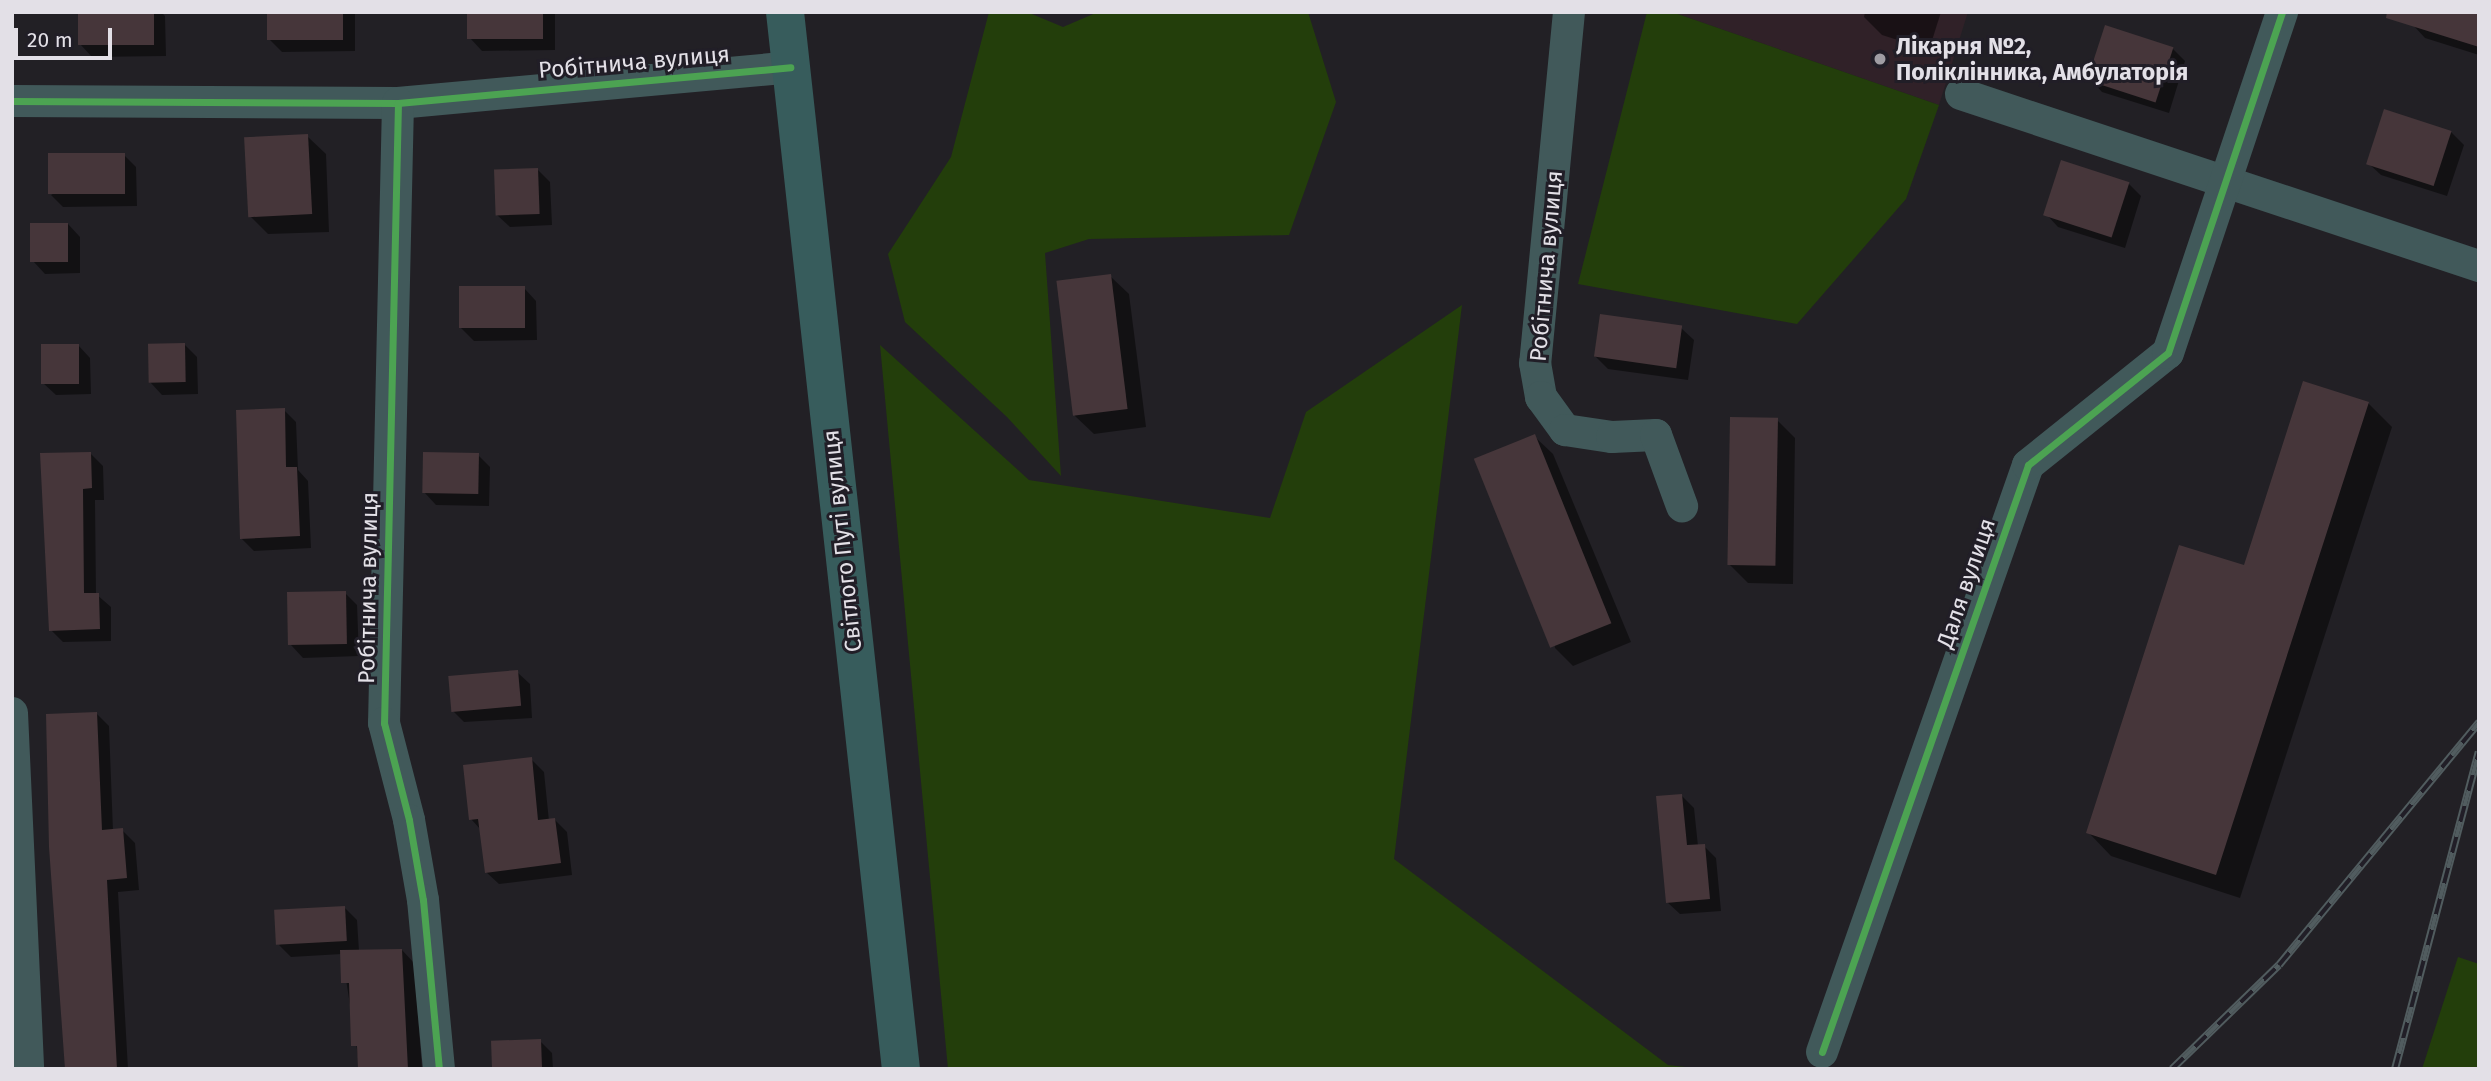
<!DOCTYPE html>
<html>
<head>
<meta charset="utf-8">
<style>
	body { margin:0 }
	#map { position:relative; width:2491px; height:1081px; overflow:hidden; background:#222025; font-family:"Fira Sans",sans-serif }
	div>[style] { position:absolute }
	.medical>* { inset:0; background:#302128 }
	.green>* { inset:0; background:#233e0b }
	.shadow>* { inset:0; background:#0007 }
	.building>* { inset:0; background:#46363a; transform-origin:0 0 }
	.minor>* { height:32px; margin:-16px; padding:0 16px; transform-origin:16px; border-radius:16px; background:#41595a }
	.major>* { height:38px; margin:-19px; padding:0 19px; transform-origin:19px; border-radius:19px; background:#375c5c }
	.rail>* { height:8px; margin-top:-4px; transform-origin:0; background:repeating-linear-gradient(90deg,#211e27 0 16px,#515c5f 0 32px); box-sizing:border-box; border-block:2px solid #515c5f }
	.cycleway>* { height:7px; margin:-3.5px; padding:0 3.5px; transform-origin:3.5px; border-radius:3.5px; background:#4ca352 }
	.dots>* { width:19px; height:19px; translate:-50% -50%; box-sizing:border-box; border:4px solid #211e27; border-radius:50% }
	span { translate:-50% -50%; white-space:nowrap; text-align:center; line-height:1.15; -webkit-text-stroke:6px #211e27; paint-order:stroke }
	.poi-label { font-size:23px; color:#e3e0e7; font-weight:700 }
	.left { translate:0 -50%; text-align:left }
	.street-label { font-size:23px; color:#e3e0e7 }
	.frame { position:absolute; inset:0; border:14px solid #e3e0e7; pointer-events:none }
	.scale { position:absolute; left:14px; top:28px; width:98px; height:32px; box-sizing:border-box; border:4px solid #e3e0e7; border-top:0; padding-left:9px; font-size:21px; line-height:24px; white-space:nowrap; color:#e3e0e7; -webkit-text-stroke:5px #211e27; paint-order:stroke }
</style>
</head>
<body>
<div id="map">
	<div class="medical">
		<div style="clip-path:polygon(1672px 12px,1968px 12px,1939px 105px)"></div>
	</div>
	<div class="green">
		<div style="clip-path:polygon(989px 12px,1027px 12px,1063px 27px,1098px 12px,1308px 12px,1336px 102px,1289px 235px,1089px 239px,1045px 253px,1061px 476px,1007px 417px,905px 322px,888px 254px,951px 157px)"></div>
		<div style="clip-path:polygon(1647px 12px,1672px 12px,1939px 105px,1906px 199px,1797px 324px,1578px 284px)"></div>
		<div style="clip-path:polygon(1462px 305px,1394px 859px,1668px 1065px,1703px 1069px,948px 1069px,880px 345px,1029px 480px,1270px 518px,1306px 412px)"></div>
		<div style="clip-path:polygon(2458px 957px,2479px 964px,2479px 1069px,2422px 1069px)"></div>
	</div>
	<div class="shadow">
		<div style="clip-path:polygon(80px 12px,161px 12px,165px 16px,166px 56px,92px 57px,80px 44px)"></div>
		<div style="clip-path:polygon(269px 12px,355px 12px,355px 51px,282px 52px,270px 40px)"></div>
		<div style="clip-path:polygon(469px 12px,555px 12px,555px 50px,482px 51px,470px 38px)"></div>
		<div style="clip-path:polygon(1865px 12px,1941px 12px,1929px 50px,1882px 35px,1864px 17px)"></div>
		<div style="clip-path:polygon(2479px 12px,2479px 55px,2425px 38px,2413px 25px)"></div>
		<div style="clip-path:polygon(2173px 49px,2185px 61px,2169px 113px,2102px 92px,2090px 79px)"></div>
		<div style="clip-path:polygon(2451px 132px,2464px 145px,2447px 196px,2381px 175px,2368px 163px)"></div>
		<div style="clip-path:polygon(307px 136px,326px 154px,329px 232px,268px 234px,250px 216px)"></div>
		<div style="clip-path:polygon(124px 155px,136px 167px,137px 206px,63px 207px,51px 195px)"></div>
		<div style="clip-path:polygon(538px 170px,550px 182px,552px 225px,510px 227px,497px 215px)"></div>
		<div style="clip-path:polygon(2129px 184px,2141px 196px,2125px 248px,2058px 227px,2046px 214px)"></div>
		<div style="clip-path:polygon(68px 224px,80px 237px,80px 273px,45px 274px,33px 261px)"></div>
		<div style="clip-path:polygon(1110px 276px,1129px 294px,1146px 427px,1094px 434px,1075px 416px)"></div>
		<div style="clip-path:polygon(524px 288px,536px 301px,537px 340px,474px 341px,461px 328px)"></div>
		<div style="clip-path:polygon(1681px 328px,1694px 340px,1688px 380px,1608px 369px,1595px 356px)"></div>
		<div style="clip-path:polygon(78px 345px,90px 358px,91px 394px,56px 395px,43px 383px)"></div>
		<div style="clip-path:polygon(185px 345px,197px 357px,198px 394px,162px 395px,150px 382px)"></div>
		<div style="clip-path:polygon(2368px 403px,2392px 427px,2240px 898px,2111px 856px,2088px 832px,2245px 568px)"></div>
		<div style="clip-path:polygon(284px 410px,296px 422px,298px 470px,308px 481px,311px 548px,254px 551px,241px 538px)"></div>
		<div style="clip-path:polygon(1777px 420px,1795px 438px,1793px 584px,1748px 583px,1729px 564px)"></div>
		<div style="clip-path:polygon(1534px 436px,1553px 454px,1631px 642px,1573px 666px,1555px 648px)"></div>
		<div style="clip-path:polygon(90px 453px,103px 466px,104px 500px,95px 500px,96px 594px,111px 607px,111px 641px,63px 642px,51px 630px)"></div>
		<div style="clip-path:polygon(478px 455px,490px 467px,489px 506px,436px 505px,424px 492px)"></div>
		<div style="clip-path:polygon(345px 593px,357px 605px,359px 656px,303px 658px,291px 645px)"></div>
		<div style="clip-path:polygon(517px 672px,530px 684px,532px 718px,464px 722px,452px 710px)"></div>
		<div style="clip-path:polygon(97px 714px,109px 726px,113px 831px,122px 830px,135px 843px,139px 890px,118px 892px,128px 1069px,67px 1069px)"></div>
		<div style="clip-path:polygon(531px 759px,544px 772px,549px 821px,555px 820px,567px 832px,572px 875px,499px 884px,486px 872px,481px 830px,471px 819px)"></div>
		<div style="clip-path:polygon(1682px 796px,1694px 808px,1698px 846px,1704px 846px,1716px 858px,1721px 911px,1680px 914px,1667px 902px)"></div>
		<div style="clip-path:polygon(344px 907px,357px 920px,359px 951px,402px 950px,414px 963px,422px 1069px,360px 1069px,342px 954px,291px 957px,279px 945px)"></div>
		<div style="clip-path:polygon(540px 1041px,552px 1053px,553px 1069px,493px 1069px)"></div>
	</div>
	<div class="building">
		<div style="left:78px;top:12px;width:76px;height:33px"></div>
		<div style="left:267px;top:12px;width:76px;height:28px"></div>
		<div style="left:467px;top:12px;width:76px;height:27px"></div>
		<div style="clip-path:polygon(2387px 12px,2479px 12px,2479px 47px,2386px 18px)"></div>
		<div style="left:2105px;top:25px;width:72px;height:58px;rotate:18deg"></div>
		<div style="left:2384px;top:109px;width:71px;height:58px;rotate:18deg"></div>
		<div style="left:308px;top:134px;width:80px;height:64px;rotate:87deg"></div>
		<div style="left:125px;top:153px;width:41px;height:77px;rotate:90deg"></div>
		<div style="left:2061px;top:160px;width:72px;height:58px;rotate:18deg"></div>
		<div style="left:538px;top:168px;width:46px;height:44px;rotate:88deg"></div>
		<div style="left:30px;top:223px;width:38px;height:39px"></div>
		<div style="left:1111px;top:274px;width:136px;height:55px;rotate:83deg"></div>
		<div style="left:525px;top:286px;width:42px;height:66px;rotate:90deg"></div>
		<div style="left:1600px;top:314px;width:83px;height:43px;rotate:8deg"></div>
		<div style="left:185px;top:343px;width:39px;height:37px;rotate:89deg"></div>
		<div style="left:41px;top:344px;width:38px;height:40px"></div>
		<div style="clip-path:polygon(2303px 381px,2369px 402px,2216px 875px,2086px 833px,2179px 545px,2244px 565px)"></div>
		<div style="clip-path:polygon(285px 408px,286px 467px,297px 467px,300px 536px,240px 539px,236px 410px)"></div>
		<div style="left:1730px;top:417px;width:48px;height:148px;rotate:1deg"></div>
		<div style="left:1535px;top:434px;width:204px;height:66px;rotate:68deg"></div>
		<div style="clip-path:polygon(91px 452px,92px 488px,83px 489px,84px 593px,99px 593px,100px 629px,49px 631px,40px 453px)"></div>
		<div style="left:423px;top:452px;width:56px;height:41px;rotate:1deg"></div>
		<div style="left:346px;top:591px;width:53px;height:59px;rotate:89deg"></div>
		<div style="left:518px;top:670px;width:36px;height:70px;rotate:85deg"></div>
		<div style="clip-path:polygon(97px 712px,102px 830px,123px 828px,127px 878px,107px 880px,117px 1069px,65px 1069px,49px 847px,46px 714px)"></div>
		<div style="clip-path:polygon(532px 757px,538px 820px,555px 818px,561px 863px,485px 873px,478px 819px,469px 820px,463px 765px)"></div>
		<div style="clip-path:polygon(1682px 794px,1687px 845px,1705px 844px,1710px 899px,1666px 903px,1656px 796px)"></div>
		<div style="left:345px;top:906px;width:35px;height:71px;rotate:87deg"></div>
		<div style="clip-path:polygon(402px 949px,408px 1069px,358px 1069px,357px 1046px,351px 1046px,349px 983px,341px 983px,340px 950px)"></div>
		<div style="left:541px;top:1039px;width:30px;height:50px;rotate:88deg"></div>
	</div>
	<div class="minor">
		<div style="left:1569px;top:12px;width:353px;rotate:95.5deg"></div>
		<div style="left:1535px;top:363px;width:35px;rotate:80deg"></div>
		<div style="left:1541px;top:397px;width:41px;rotate:54deg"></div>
		<div style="left:1565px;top:430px;width:48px;rotate:8.5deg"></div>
		<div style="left:1612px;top:437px;width:44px;rotate:-2.6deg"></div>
		<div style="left:1656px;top:435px;width:76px;rotate:69.9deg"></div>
		<div style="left:1961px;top:94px;width:546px;rotate:18.37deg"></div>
		<div style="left:12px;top:101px;width:386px;rotate:0.3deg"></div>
		<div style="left:398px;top:103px;width:394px;rotate:-5.2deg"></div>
		<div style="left:398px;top:103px;width:620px;rotate:91.29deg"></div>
		<div style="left:384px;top:723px;width:100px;rotate:75.5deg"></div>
		<div style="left:409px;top:820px;width:81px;rotate:80.1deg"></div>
		<div style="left:423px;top:900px;width:170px;rotate:84.6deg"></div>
		<div style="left:12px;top:713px;width:356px;rotate:87.4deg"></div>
		<div style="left:1822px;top:1052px;width:622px;rotate:-70.66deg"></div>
		<div style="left:2028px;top:465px;width:179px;rotate:-38.7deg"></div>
		<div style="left:2168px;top:353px;width:360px;rotate:-71.5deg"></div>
	</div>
	<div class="major">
		<div style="left:785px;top:12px;width:1063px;rotate:83.74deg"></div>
	</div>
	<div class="rail">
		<div style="left:2172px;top:1069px;width:149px;rotate:-44.2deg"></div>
		<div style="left:2279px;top:965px;width:315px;rotate:-50.5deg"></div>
		<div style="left:2395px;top:1069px;width:328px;rotate:-75.2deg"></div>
	</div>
	<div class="cycleway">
		<div style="left:12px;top:101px;width:386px;rotate:0.3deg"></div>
		<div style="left:398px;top:103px;width:394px;rotate:-5.2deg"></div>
		<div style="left:398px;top:103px;width:620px;rotate:91.29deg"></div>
		<div style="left:384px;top:723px;width:100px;rotate:75.5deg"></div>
		<div style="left:409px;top:820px;width:81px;rotate:80.1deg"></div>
		<div style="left:423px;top:900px;width:170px;rotate:84.6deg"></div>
		<div style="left:1822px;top:1052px;width:622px;rotate:-70.66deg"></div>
		<div style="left:2028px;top:465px;width:179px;rotate:-38.7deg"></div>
		<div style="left:2168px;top:353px;width:360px;rotate:-71.5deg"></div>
	</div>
	<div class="dots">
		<div style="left:1880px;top:59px;background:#9f9da3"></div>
	</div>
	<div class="poi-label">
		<span class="left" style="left:1896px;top:59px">Лікарня №2,<br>Поліклінника, Амбулаторія</span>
	</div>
	<div class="street-label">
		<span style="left:634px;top:62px;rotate:-5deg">Робітнича вулиця</span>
		<span style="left:1546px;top:266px;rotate:-85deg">Робітнича вулиця</span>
		<span style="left:842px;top:541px;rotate:-96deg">Світлого Путі вулиця</span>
		<span style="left:1966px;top:583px;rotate:-71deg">Даля вулиця</span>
		<span style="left:368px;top:588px;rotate:-89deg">Робітнича вулиця</span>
	</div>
	<div class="frame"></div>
	<div class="scale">20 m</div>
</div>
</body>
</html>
